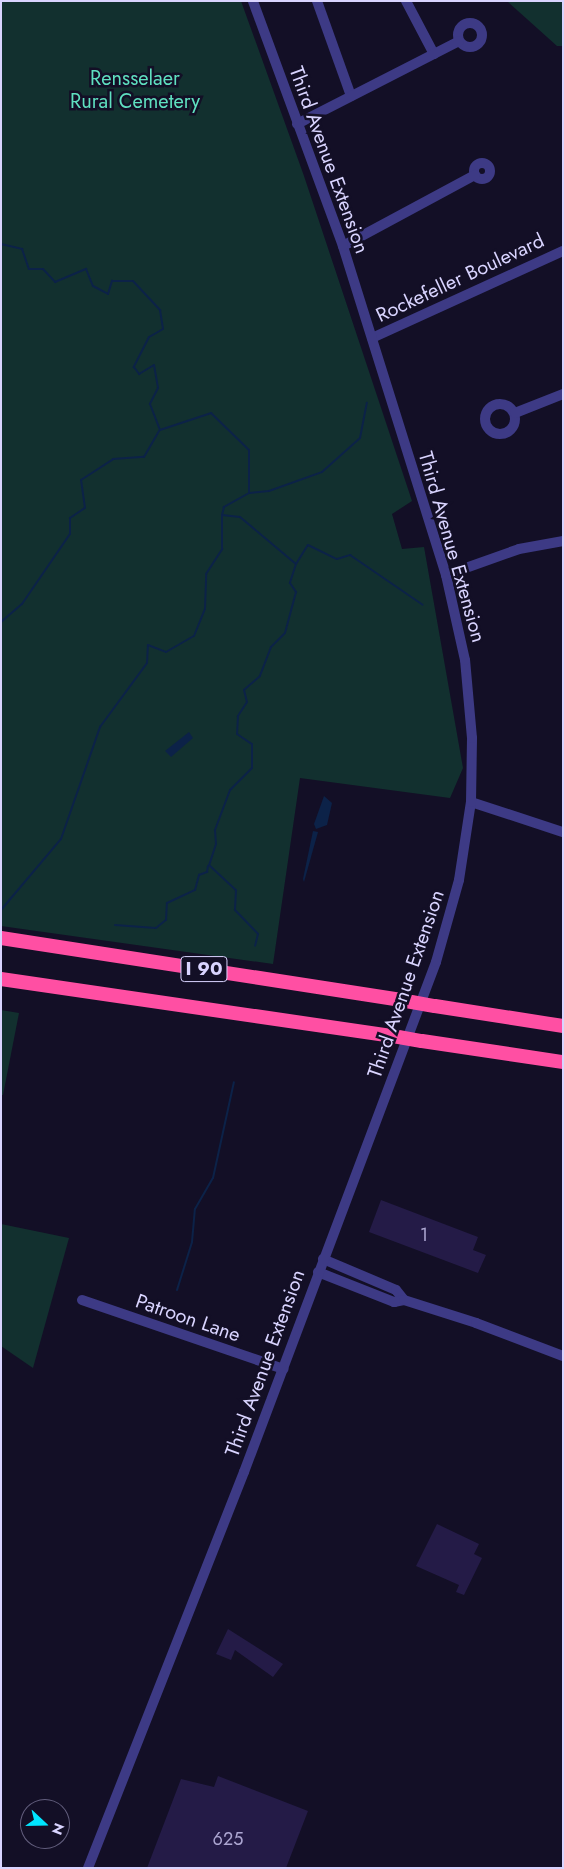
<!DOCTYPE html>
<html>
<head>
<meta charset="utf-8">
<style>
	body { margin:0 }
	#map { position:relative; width:564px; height:1869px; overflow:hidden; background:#130f26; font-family:Jost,sans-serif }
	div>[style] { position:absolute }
	.green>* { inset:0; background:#12302f }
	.water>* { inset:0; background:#0c2248 }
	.stream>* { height:2px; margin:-1px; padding:0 1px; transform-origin:1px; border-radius:1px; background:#0c2248 }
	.building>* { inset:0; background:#241b47 }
	.minor>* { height:10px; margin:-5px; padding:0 5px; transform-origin:5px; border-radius:5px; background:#3d3a85 }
	.minor>.ring { margin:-5px; padding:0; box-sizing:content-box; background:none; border:10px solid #3d3a85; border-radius:50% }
	.highway>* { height:14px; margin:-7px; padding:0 7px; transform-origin:7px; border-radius:7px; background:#ff4fa3 }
	.highway-bridge>* { height:14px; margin:-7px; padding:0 7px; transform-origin:7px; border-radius:7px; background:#ff4fa3 }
	span { translate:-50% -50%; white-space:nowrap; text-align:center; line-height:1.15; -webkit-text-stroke:5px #130f26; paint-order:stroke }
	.number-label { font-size:18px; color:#aca6d1 }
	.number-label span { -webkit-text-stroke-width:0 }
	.shield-label span { padding:1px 4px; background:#130f26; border:1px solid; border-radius:4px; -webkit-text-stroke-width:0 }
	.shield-label { font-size:19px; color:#d9d4ff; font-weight:700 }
	.park-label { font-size:20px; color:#5fe0c0 }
	.street-label { font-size:20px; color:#d9d4ff }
	.frame { position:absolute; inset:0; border:2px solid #d9d4ff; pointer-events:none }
	.north { position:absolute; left:20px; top:1799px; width:50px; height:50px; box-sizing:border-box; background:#130f26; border:1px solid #625e7d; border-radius:50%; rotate:111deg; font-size:14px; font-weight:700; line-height:20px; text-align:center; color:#d9d4ff }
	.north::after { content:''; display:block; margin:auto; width:18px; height:22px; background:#00e5ff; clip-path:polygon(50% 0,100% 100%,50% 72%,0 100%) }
</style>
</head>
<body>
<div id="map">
	<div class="green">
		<div style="clip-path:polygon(1px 1px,241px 1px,304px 176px,412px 501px,392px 514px,402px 549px,424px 547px,463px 768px,450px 798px,300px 778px,273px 964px,1px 926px)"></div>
		<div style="clip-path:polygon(507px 1px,563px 1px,563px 46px,557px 46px)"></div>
		<div style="clip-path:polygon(1px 1010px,19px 1013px,3px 1095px,1px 1095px)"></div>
		<div style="clip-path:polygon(1px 1224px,69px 1238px,33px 1368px,1px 1346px)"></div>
	</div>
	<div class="water">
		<div style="clip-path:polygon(189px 732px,193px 738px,171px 757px,165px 751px)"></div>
		<div style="clip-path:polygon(324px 796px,332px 803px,327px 825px,316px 829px,314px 824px)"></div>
		<div style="clip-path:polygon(313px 831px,318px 832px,304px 882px,303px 879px)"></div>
	</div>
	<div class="stream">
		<div style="left:1px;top:244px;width:22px;rotate:13deg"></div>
		<div style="left:22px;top:249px;width:21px;rotate:71deg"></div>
		<div style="left:29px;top:269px;width:14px"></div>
		<div style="left:43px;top:269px;width:18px;rotate:47deg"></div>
		<div style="left:55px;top:282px;width:34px;rotate:-23deg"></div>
		<div style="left:86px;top:269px;width:18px;rotate:68deg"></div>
		<div style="left:93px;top:286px;width:17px;rotate:28deg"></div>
		<div style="left:108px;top:294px;width:14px;rotate:-73deg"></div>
		<div style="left:112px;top:281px;width:21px"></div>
		<div style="left:133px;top:281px;width:40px;rotate:47deg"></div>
		<div style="left:160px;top:310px;width:19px;rotate:81deg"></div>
		<div style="left:163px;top:329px;width:16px;rotate:150deg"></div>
		<div style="left:149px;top:337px;width:34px;rotate:117deg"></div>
		<div style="left:134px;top:367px;width:9px;rotate:54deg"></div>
		<div style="left:139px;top:374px;width:17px;rotate:-31deg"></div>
		<div style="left:154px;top:365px;width:23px;rotate:80deg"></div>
		<div style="left:158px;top:388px;width:18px;rotate:117deg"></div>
		<div style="left:150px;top:404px;width:28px;rotate:69deg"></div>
		<div style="left:160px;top:430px;width:54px;rotate:-18.4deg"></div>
		<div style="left:211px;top:413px;width:53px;rotate:44.2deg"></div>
		<div style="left:249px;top:450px;width:43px;rotate:90deg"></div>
		<div style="left:249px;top:493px;width:29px;rotate:151deg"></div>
		<div style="left:224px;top:507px;width:8px;rotate:104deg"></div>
		<div style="left:222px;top:515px;width:18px;rotate:6deg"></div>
		<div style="left:240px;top:517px;width:73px;rotate:40deg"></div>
		<div style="left:296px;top:564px;width:20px;rotate:108deg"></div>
		<div style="left:290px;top:583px;width:11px;rotate:56deg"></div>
		<div style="left:296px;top:592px;width:42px;rotate:105deg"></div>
		<div style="left:285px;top:633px;width:20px;rotate:135deg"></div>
		<div style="left:271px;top:647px;width:31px;rotate:111deg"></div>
		<div style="left:260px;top:676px;width:21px;rotate:139deg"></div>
		<div style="left:244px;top:690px;width:12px;rotate:76deg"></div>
		<div style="left:247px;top:702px;width:17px;rotate:123deg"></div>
		<div style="left:238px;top:716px;width:18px;rotate:93deg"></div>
		<div style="left:237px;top:734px;width:18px;rotate:34deg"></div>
		<div style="left:252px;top:744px;width:24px;rotate:90deg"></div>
		<div style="left:252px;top:768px;width:31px;rotate:135deg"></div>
		<div style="left:230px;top:790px;width:43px;rotate:110.6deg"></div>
		<div style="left:215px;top:830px;width:14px;rotate:86deg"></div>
		<div style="left:216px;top:844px;width:22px;rotate:108deg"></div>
		<div style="left:209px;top:865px;width:37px;rotate:43deg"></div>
		<div style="left:236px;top:890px;width:20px;rotate:93deg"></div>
		<div style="left:235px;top:910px;width:33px;rotate:46deg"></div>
		<div style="left:258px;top:934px;width:12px;rotate:104deg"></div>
		<div style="left:250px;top:493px;width:19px;rotate:-6deg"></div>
		<div style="left:269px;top:491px;width:56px;rotate:-19.7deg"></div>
		<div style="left:322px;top:472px;width:51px;rotate:-41.8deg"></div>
		<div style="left:360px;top:438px;width:36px;rotate:-79deg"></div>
		<div style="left:296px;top:564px;width:22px;rotate:-58deg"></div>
		<div style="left:308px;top:545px;width:32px;rotate:26deg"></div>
		<div style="left:337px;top:559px;width:14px;rotate:-17deg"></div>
		<div style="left:350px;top:555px;width:88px;rotate:34.4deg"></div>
		<div style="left:1px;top:622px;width:28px;rotate:-41deg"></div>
		<div style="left:22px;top:604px;width:85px;rotate:-55.6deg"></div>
		<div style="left:70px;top:534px;width:16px;rotate:-90deg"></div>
		<div style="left:70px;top:518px;width:18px;rotate:-34deg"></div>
		<div style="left:85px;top:508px;width:28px;rotate:-98deg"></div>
		<div style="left:81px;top:480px;width:38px;rotate:-33deg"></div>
		<div style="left:113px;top:459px;width:31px;rotate:-4deg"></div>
		<div style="left:144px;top:457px;width:30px;rotate:-60deg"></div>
		<div style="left:1px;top:910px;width:93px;rotate:-49.8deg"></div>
		<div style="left:61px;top:839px;width:119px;rotate:-70.8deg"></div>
		<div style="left:100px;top:727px;width:79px;rotate:-53.7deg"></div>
		<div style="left:147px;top:663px;width:18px;rotate:-87deg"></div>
		<div style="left:148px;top:645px;width:19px;rotate:21deg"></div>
		<div style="left:166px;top:652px;width:32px;rotate:-30deg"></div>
		<div style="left:194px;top:636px;width:29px;rotate:-68deg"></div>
		<div style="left:205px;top:609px;width:35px;rotate:-88deg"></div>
		<div style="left:206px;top:574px;width:30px;rotate:-57deg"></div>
		<div style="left:222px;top:549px;width:34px;rotate:-90deg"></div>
		<div style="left:115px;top:925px;width:41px;rotate:4.2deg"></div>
		<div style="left:156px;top:928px;width:13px;rotate:-39deg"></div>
		<div style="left:166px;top:920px;width:17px;rotate:-87deg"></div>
		<div style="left:167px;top:903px;width:31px;rotate:-25deg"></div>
		<div style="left:195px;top:890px;width:16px;rotate:-75deg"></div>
		<div style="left:199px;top:875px;width:9px;rotate:-21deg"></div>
		<div style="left:207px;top:872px;width:6px;rotate:-81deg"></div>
		<div style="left:177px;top:1290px;width:50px;rotate:-72.6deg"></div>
		<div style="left:192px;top:1242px;width:33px;rotate:-85deg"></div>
		<div style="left:195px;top:1209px;width:36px;rotate:-60deg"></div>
		<div style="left:213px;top:1178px;width:98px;rotate:-77.7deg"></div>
	</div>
	<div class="building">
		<div style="clip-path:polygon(381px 1200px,478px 1237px,473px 1250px,486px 1255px,478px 1273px,369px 1232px)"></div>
		<div style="clip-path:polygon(437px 1524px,479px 1544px,474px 1554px,482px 1558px,464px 1595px,456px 1592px,459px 1585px,416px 1566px)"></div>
		<div style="clip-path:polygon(228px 1629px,283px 1664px,273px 1677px,235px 1650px,231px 1660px,216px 1654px)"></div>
		<div style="clip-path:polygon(218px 1776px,308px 1811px,286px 1868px,147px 1868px,181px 1779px,214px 1787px)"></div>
	</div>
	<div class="minor">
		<div style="left:317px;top:1px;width:101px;rotate:70.3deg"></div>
		<div style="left:406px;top:1px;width:60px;rotate:62.2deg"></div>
		<div class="ring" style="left:458px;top:23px;width:14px;height:14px"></div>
		<div style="left:297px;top:124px;width:182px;rotate:-27.1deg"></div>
		<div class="ring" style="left:474px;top:163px;width:6px;height:6px"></div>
		<div style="left:343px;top:246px;width:150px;rotate:-28.3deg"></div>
		<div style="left:372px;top:338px;width:210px;rotate:-24.5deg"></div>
		<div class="ring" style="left:485px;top:404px;width:20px;height:20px"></div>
		<div style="left:515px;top:413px;width:52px;rotate:-21.6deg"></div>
		<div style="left:446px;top:575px;width:77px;rotate:-19.6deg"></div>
		<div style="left:519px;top:549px;width:45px;rotate:-10.3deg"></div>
		<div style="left:471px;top:802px;width:97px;rotate:18.1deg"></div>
		<div style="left:323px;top:1259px;width:79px;rotate:23deg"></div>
		<div style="left:396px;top:1290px;width:13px;rotate:51deg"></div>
		<div style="left:318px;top:1272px;width:82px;rotate:21.5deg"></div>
		<div style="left:394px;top:1302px;width:10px;rotate:-11deg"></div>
		<div style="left:404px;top:1300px;width:76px;rotate:17.7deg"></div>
		<div style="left:476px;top:1323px;width:93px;rotate:20.8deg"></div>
		<div style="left:82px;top:1300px;width:213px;rotate:18.9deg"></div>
		<div style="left:88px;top:1868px;width:426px;rotate:-68.5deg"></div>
		<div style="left:244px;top:1472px;width:545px;rotate:-69.37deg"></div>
		<div style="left:436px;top:962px;width:85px;rotate:-74.3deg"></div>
		<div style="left:459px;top:880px;width:79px;rotate:-81.3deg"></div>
		<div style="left:471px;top:802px;width:64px;rotate:-89.1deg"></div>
		<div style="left:472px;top:738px;width:78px;rotate:-95.1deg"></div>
		<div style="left:465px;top:660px;width:87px;rotate:-102.6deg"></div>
		<div style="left:446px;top:575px;width:345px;rotate:-107.4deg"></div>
		<div style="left:343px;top:246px;width:261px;rotate:-110.2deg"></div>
	</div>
	<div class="highway">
		<div style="left:1px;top:938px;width:410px;rotate:8.8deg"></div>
		<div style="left:1px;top:979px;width:396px;rotate:8.3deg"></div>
		<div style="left:435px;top:1006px;width:130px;rotate:8.9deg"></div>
		<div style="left:422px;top:1041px;width:143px;rotate:8.5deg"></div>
	</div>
	<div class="highway-bridge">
		<div style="left:406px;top:1001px;width:29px;rotate:10deg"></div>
		<div style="left:393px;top:1036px;width:29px;rotate:10deg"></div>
	</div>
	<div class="number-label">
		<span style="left:424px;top:1235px">1</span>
		<span style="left:228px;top:1839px">625</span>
	</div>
	<div class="shield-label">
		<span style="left:204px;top:969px">I 90</span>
	</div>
	<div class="park-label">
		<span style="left:135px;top:90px">Rensselaer<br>Rural Cemetery</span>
	</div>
	<div class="street-label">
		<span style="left:329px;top:160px;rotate:70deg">Third Avenue Extension</span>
		<span style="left:460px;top:278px;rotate:-25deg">Rockefeller Boulevard</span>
		<span style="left:452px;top:547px;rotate:74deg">Third Avenue Extension</span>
		<span style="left:406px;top:984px;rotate:-71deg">Third Avenue Extension</span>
		<span style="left:188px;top:1318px;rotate:19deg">Patroon Lane</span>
		<span style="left:265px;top:1363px;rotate:-70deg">Third Avenue Extension</span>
	</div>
	<div class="frame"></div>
	<div class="north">N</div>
</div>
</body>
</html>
